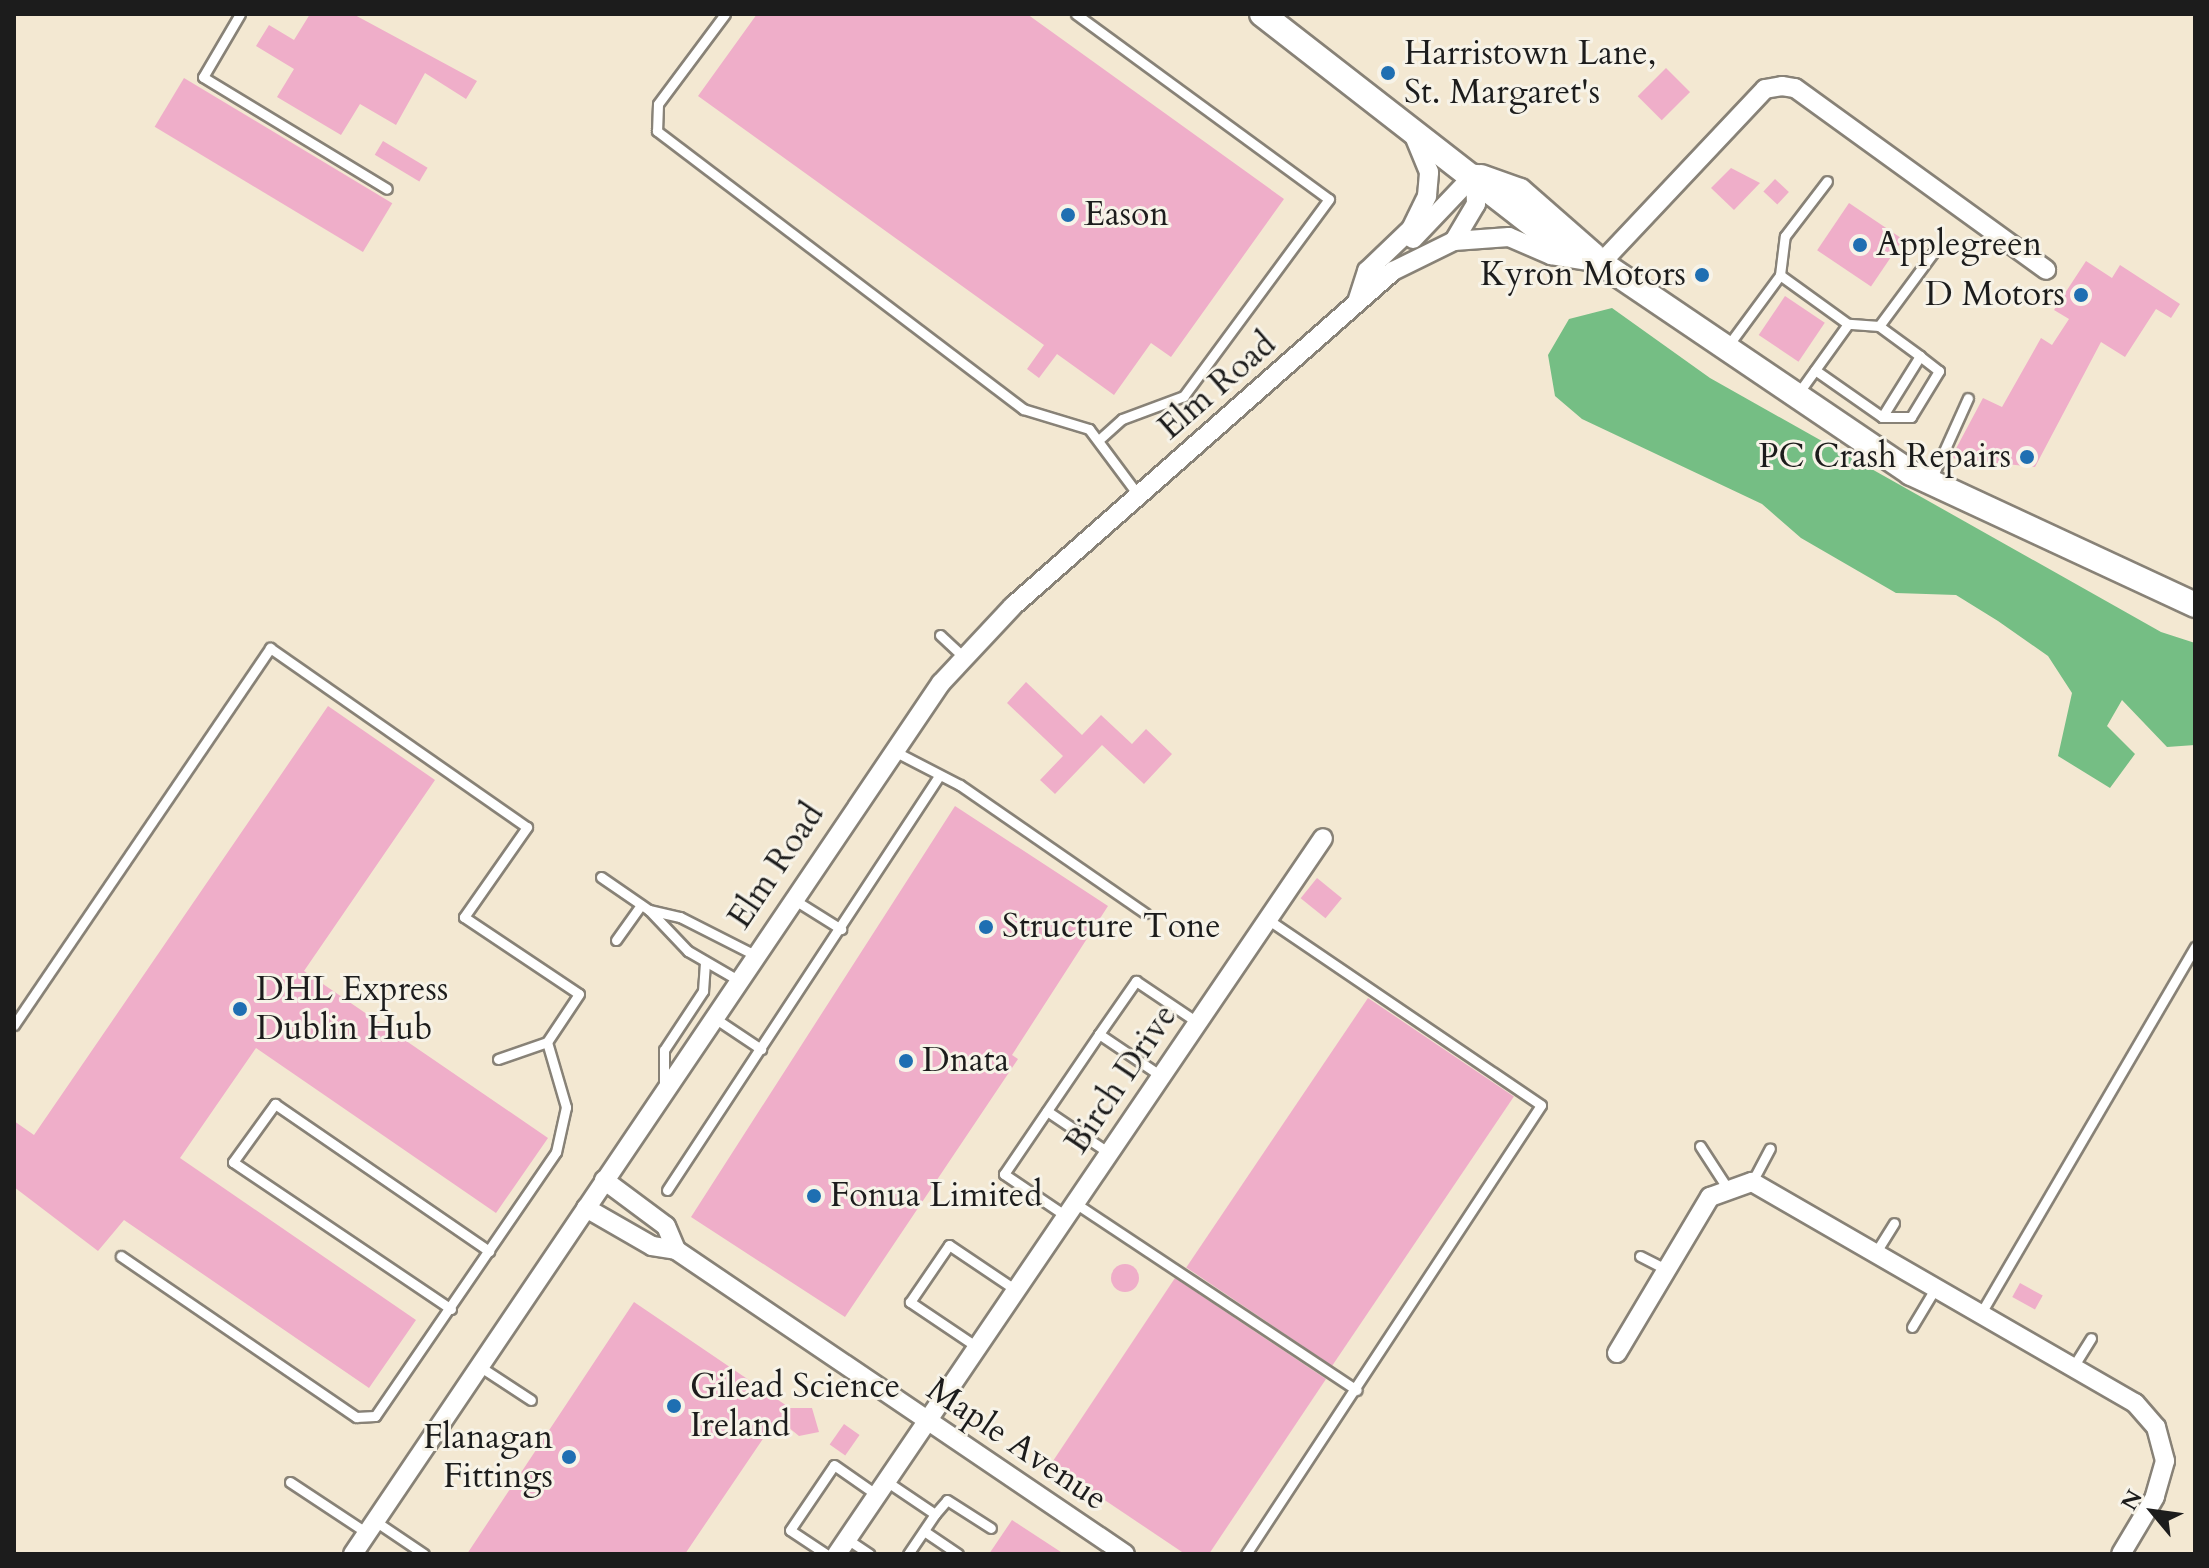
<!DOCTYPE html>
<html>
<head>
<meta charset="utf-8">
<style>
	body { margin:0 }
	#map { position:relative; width:2209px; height:1568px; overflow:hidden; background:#f3e8d2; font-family:Cardo,serif }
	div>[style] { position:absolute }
	.forest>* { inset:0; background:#75be84 }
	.building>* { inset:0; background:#efaec9; transform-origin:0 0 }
	.round { border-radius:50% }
	.roads { filter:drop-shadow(2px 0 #888277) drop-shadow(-2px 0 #888277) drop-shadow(0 2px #888277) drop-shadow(0 -2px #888277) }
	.service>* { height:9px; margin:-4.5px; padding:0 4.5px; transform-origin:4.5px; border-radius:4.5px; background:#fff }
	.minor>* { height:18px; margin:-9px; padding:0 9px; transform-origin:9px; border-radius:9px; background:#fff }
	.secondary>* { height:24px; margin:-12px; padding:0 12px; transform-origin:12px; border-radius:12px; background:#fff }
	.dots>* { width:22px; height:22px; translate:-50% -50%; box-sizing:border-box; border:4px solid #f7f3e8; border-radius:50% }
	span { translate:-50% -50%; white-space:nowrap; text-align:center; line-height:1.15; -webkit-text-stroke:6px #f7f3e8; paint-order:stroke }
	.poi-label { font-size:34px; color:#1c1c1c }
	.left { translate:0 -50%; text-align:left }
	.right { translate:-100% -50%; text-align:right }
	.street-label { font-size:34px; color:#1c1c1c }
	.frame { position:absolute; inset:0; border:16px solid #1c1c1c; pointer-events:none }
	.north { position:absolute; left:2113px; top:1472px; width:80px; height:80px; -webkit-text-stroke:6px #f7f3e8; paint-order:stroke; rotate:299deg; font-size:22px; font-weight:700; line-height:32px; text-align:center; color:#1c1c1c }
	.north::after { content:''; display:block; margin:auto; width:28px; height:36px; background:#1c1c1c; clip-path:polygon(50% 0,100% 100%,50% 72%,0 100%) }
</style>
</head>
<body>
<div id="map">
	<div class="forest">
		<div style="clip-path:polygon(1612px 308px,1710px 378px,2161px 632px,2195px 643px,2195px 745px,2167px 747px,2122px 700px,2107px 726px,2135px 754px,2110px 788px,2058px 756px,2072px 693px,2048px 656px,1998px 621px,1956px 595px,1896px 593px,1801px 538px,1762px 504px,1582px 419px,1555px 396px,1548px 355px,1569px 319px)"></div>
	</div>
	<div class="building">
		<div style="clip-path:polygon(310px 14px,353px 14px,477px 81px,466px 99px,425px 73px,396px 125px,360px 104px,341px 135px,277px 97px,294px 69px,256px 46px,269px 25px,294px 40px)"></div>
		<div style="clip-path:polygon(757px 14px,1027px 14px,1284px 199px,1171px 357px,1151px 343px,1114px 395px,1057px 354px,1039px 378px,1027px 369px,1044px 345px,698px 96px)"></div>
		<div style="left:1666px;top:68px;width:34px;height:40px;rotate:45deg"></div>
		<div style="left:184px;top:78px;width:243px;height:57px;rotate:31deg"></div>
		<div style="left:383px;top:141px;width:52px;height:16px;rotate:31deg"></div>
		<div style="clip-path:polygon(1731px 168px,1760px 183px,1734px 210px,1711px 188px)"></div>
		<div style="left:1775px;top:179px;width:19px;height:17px;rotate:43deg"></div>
		<div style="left:1849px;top:203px;width:65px;height:57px;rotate:34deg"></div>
		<div style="clip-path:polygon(2086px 261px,2112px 278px,2120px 265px,2180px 304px,2171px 318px,2156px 309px,2125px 357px,2101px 342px,2035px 467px,1951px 458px,1983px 398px,2002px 407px,2041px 338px,2052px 345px,2069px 319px,2054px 310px)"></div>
		<div style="left:1785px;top:296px;width:48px;height:47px;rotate:34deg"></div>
		<div style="clip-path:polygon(1026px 682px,1082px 735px,1101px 715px,1132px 744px,1146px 729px,1172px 754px,1144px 784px,1102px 745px,1055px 794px,1040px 780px,1063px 756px,1007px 703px)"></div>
		<div style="clip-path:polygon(328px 706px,435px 780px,304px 971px,548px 1138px,496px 1213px,256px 1048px,180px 1158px,416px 1320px,369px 1388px,124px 1220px,98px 1251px,14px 1187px,14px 1121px,34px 1135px)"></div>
		<div style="clip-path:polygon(955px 806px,1108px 906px,1012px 1055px,1018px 1059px,845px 1317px,691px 1217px)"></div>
		<div style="left:1317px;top:878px;width:32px;height:26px;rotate:39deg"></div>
		<div style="left:1368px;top:998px;width:176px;height:325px;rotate:34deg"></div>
		<div class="round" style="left:1111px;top:1264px;width:28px;height:28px"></div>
		<div style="clip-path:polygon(1175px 1278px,1326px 1379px,1209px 1554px,1185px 1554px,1051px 1464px)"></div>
		<div style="left:2020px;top:1283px;width:26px;height:16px;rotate:29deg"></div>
		<div style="clip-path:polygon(634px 1302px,790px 1408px,812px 1408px,819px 1432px,799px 1436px,777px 1418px,685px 1554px,467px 1554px)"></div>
		<div style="left:844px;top:1424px;width:19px;height:25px;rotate:35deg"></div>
		<div style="clip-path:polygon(1012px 1520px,1064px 1554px,989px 1554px)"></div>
	</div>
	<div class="roads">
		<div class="service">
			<div style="left:240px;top:14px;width:73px;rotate:120.4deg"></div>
			<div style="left:203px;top:77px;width:215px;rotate:31.3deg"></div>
			<div style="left:725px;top:14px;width:112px;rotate:126.7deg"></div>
			<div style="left:658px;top:104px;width:27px;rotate:92deg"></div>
			<div style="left:657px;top:131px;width:460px;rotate:37.2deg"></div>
			<div style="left:1023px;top:409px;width:69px;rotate:16.9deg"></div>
			<div style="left:1089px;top:429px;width:84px;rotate:53.3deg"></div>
			<div style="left:1076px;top:14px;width:313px;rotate:36.2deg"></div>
			<div style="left:1329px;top:199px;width:245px;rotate:126.4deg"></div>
			<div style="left:1184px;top:396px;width:66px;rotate:159.6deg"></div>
			<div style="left:1122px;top:419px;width:31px;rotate:138deg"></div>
			<div style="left:1780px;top:275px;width:39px;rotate:-83deg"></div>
			<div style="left:1785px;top:236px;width:69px;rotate:-52.6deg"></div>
			<div style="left:1879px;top:326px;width:91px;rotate:-53.5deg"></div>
			<div style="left:1727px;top:347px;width:89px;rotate:-53.6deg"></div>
			<div style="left:1780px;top:275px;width:84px;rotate:35.8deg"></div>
			<div style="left:1848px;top:324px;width:87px;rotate:125.7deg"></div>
			<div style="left:1815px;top:370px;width:82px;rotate:35deg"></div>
			<div style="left:1882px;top:417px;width:72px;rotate:-58.1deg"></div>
			<div style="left:1920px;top:356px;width:51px;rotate:-143.8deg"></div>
			<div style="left:1879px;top:326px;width:31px;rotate:-176deg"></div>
			<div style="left:1882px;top:417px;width:29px"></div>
			<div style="left:1911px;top:417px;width:54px;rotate:-58.7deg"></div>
			<div style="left:1939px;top:371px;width:24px;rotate:-142deg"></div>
			<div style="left:1930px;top:482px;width:92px;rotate:-65.7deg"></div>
			<div style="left:940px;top:635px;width:33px;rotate:43deg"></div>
			<div style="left:894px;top:751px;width:74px;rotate:27.3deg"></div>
			<div style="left:960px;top:785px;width:225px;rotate:34.7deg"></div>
			<div style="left:601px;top:877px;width:58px;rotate:34.5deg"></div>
			<div style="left:649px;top:910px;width:57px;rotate:46.4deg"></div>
			<div style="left:688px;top:951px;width:58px;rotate:30.1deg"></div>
			<div style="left:793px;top:899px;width:57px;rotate:32deg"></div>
			<div style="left:649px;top:910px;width:32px;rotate:13deg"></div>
			<div style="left:680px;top:917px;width:84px;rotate:26.9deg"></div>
			<div style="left:616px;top:940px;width:43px;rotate:-54.5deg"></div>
			<div style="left:713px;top:1017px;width:58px;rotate:33.7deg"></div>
			<div style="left:14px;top:1025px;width:456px;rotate:-55.8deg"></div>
			<div style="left:270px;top:648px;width:313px;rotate:34.9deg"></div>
			<div style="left:527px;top:827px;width:110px;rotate:125deg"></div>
			<div style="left:464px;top:917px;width:138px;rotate:33.8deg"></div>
			<div style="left:579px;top:994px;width:58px;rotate:123.7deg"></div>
			<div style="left:547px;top:1042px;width:68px;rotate:73.7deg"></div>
			<div style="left:566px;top:1107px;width:46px;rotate:102.5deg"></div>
			<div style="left:556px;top:1152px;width:320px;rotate:124.4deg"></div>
			<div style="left:375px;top:1416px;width:19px;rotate:177deg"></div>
			<div style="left:356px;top:1417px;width:285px;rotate:-145.6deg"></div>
			<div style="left:1099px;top:1034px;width:75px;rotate:34.1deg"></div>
			<div style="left:498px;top:1059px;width:52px;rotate:-19.1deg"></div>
			<div style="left:664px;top:1090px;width:40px;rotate:-90deg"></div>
			<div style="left:664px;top:1050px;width:71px;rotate:-56.5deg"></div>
			<div style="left:703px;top:991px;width:29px;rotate:-86deg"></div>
			<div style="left:1047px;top:1111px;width:75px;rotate:34.1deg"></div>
			<div style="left:1700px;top:1146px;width:48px;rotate:57deg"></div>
			<div style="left:1752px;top:1182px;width:38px;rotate:-62deg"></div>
			<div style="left:667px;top:1190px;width:493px;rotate:-56.7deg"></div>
			<div style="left:1075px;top:1203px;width:338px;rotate:33.6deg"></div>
			<div style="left:1066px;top:1216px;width:75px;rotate:-145.9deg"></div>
			<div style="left:1004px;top:1174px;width:169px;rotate:-55.8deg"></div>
			<div style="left:1099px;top:1034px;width:65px;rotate:-55.1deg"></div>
			<div style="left:1136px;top:981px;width:73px;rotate:33.9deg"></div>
			<div style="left:1876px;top:1252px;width:34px;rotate:-58deg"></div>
			<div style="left:1640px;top:1256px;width:30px;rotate:27deg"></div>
			<div style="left:451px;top:1309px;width:263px;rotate:-146deg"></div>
			<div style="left:233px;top:1162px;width:72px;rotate:-54.1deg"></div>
			<div style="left:275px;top:1104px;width:260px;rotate:34.5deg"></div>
			<div style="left:1981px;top:1313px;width:424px;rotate:-59.7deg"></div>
			<div style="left:1912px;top:1327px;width:47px;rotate:-59deg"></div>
			<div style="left:977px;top:1347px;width:81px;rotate:-146.1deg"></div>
			<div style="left:910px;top:1302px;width:69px;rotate:-55.6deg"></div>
			<div style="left:949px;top:1245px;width:81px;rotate:33.9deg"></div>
			<div style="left:479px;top:1366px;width:62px;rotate:33.2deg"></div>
			<div style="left:2073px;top:1367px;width:34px;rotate:-58deg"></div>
			<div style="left:886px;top:1481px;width:59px;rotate:34deg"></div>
			<div style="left:935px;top:1514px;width:18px;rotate:-49deg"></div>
			<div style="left:947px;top:1500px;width:52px;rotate:32.5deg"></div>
			<div style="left:290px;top:1482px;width:92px;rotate:33.5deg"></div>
			<div style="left:375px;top:1521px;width:59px;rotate:34deg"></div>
			<div style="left:924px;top:1531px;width:41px;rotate:34.1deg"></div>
			<div style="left:847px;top:1539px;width:27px;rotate:34deg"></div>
			<div style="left:826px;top:1554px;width:43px;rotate:-146.3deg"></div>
			<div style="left:790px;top:1530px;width:78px;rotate:-55.9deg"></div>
			<div style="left:834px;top:1465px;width:52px;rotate:34.9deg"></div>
			<div style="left:908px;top:1554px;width:48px;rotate:-56deg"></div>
			<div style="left:1246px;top:1554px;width:537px;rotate:-56.69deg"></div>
			<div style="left:1541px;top:1105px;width:331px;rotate:-145.8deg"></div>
		</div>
		<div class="minor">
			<div style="left:1413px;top:239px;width:90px;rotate:-46.4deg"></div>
			<div style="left:1454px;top:241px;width:43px;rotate:-59.3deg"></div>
			<div style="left:1476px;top:204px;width:30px;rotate:-92deg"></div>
			<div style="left:1357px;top:302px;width:33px;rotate:-72deg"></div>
			<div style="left:1367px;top:271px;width:61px;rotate:-43.7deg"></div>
			<div style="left:1411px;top:229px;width:37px;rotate:-64deg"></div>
			<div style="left:1427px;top:196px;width:24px;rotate:-85deg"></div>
			<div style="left:1429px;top:172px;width:44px;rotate:-112.5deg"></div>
			<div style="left:604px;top:1180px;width:77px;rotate:36.6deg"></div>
			<div style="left:666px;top:1226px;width:26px;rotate:67deg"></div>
			<div style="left:586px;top:1208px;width:76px;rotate:29.9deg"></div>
			<div style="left:652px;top:1246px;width:24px;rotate:9deg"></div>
			<div style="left:676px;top:1250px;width:542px;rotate:34.1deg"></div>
			<div style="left:1617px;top:1353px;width:182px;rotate:-59.2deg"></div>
			<div style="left:1710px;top:1197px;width:45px;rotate:-19.7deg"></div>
			<div style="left:1752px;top:1182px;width:442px;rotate:30deg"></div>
			<div style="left:2135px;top:1403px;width:32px;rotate:49deg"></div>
			<div style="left:2156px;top:1427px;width:35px;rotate:75deg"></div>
			<div style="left:2165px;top:1461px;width:37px;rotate:106deg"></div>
			<div style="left:2155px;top:1497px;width:66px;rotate:120.8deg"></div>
			<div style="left:353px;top:1554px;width:1051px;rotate:-55.98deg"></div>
			<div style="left:941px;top:683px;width:105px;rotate:-46.9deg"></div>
			<div style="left:1013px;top:606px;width:507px;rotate:-41.4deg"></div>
			<div style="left:1393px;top:271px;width:68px;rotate:-26.2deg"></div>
			<div style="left:1454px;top:241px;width:55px;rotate:-4.2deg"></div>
			<div style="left:1509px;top:237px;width:46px;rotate:23.2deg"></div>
			<div style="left:1551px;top:255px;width:51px;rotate:9.1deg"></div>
			<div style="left:1601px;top:263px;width:239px;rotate:-46.7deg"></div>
			<div style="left:1765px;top:89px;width:17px;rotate:-10deg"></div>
			<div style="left:1782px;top:86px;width:13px;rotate:9deg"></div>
			<div style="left:1795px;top:88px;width:310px;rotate:35.9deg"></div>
			<div style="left:837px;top:1554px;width:865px;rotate:-55.83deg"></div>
		</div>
		<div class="secondary">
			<div style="left:1262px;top:14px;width:368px;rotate:37.9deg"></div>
			<div style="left:1552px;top:240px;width:54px;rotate:25.1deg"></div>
			<div style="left:1601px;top:263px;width:374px;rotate:34.1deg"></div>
			<div style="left:1911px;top:473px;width:313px;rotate:24.9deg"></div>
			<div style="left:1481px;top:177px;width:41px;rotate:19.7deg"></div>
			<div style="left:1520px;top:191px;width:97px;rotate:41.2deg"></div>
		</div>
	</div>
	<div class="dots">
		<div style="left:1388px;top:73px;background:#1f6fb2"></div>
		<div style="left:1068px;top:215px;background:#1f6fb2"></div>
		<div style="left:1860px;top:245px;background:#1f6fb2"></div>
		<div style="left:1702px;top:275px;background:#1f6fb2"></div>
		<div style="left:2081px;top:295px;background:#1f6fb2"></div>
		<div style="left:2027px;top:457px;background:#1f6fb2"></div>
		<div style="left:986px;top:927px;background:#1f6fb2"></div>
		<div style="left:240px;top:1009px;background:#1f6fb2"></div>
		<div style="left:906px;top:1061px;background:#1f6fb2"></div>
		<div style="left:814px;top:1196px;background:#1f6fb2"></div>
		<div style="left:674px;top:1406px;background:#1f6fb2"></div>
		<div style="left:569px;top:1457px;background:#1f6fb2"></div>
	</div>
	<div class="poi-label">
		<span class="left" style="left:1404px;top:73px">Harristown Lane,<br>St. Margaret's</span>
		<span class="left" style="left:1084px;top:215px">Eason</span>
		<span class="left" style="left:1876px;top:245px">Applegreen</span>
		<span class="right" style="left:1686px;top:275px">Kyron Motors</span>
		<span class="right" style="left:2065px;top:295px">D Motors</span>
		<span class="right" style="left:2011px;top:457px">PC Crash Repairs</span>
		<span class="left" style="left:1002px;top:927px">Structure Tone</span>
		<span class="left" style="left:256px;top:1009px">DHL Express<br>Dublin Hub</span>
		<span class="left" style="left:922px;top:1061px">Dnata</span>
		<span class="left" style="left:830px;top:1196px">Fonua Limited</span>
		<span class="left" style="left:690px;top:1406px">Gilead Science<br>Ireland</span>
		<span class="right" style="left:553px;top:1457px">Flanagan<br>Fittings</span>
	</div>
	<div class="street-label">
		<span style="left:1217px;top:386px;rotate:-41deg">Elm Road</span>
		<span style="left:776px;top:866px;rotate:-56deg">Elm Road</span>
		<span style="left:1121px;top:1079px;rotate:-56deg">Birch Drive</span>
		<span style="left:1017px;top:1444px;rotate:34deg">Maple Avenue</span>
	</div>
	<div class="frame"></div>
	<div class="north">N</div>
</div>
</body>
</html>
